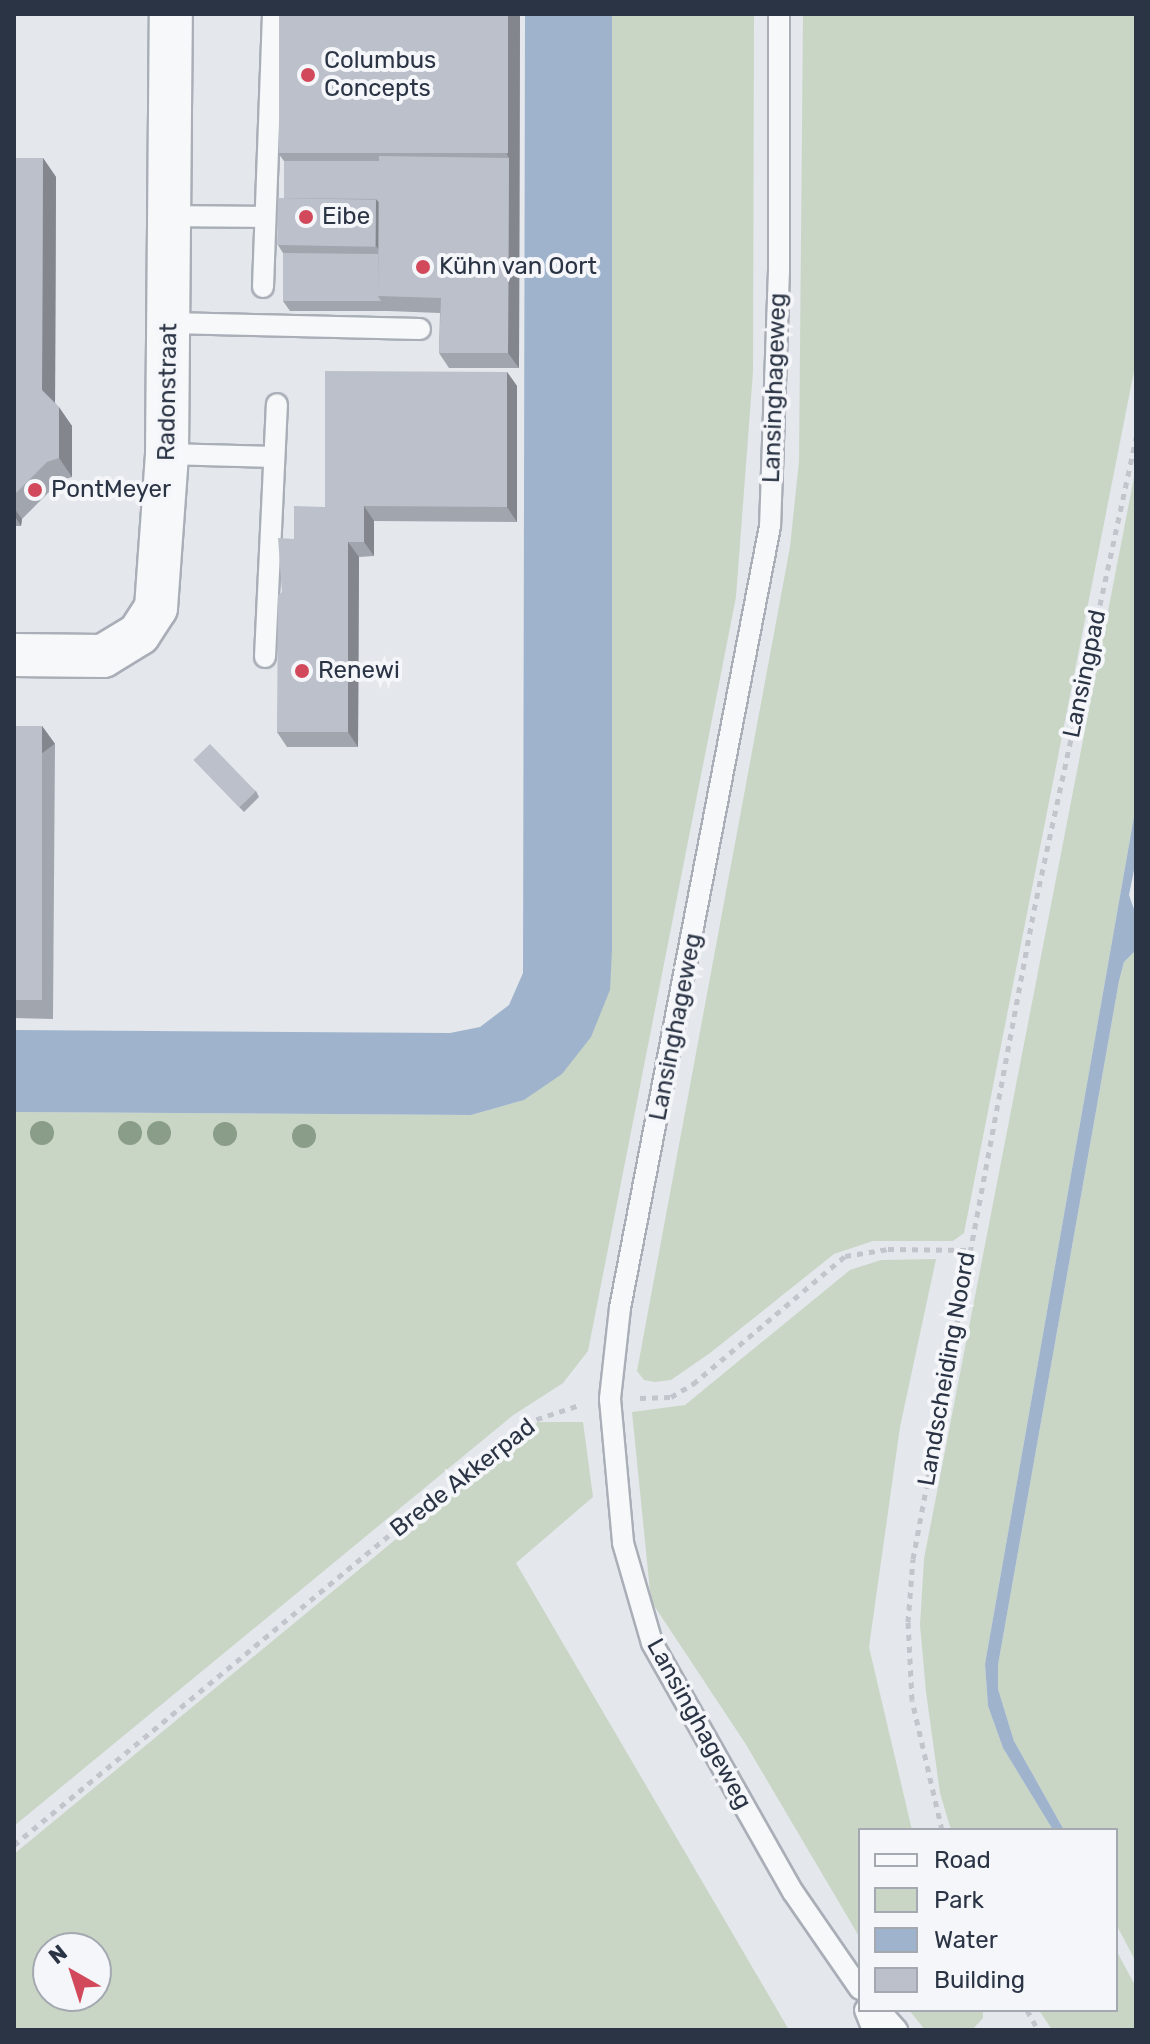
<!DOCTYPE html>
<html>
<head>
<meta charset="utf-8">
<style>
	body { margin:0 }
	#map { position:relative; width:1150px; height:2044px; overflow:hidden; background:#e4e7ec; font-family:Rubik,sans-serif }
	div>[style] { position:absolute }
	.green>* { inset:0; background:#c9d6c5 }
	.water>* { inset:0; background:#9fb4cc }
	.path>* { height:5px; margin-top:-2.5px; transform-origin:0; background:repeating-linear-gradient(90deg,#c2c5cb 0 6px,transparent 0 12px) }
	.roads { filter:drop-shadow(2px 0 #a9aeb7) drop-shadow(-2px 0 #a9aeb7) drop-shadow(0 2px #a9aeb7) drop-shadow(0 -2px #a9aeb7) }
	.lane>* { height:20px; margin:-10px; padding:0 10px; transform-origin:10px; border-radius:10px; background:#f7f8fa }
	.street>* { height:42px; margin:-21px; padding:0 21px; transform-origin:21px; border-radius:21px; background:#f7f8fa }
	.trees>* { width:24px; height:24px; margin:-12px; border-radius:50%; background:#899d89 }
	.wall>* { inset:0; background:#a1a5ae }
	.shaded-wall>* { inset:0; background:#83868d; transform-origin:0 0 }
	.building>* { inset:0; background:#bbc0ca; transform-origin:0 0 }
	.dots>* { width:22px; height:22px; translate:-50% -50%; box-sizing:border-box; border:4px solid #f4f6f9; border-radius:50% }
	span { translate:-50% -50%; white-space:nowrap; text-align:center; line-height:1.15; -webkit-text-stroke:8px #f4f6f9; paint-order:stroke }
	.poi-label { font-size:24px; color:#2b3445 }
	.left { translate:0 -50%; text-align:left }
	.street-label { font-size:24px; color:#2b3445 }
	.frame { position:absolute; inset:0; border:16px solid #2b3445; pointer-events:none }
	.legend { position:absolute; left:858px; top:1828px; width:260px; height:184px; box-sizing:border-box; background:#f4f6f9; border:2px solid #a4a8b1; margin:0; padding:10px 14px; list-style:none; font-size:24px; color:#2b3445 }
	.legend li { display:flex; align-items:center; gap:16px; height:40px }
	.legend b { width:40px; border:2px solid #a4a8b1 }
	.north { position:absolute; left:32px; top:1932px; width:80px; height:80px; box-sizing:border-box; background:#f4f6f9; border:2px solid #a4a8b1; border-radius:50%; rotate:321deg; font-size:22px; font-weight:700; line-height:32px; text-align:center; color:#2b3445 }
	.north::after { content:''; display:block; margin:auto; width:28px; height:36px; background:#d1495b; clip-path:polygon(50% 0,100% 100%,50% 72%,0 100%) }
</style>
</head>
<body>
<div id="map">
	<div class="green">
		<div style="clip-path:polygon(612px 14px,754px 14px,753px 372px,736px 597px,588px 1351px,563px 1383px,512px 1416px,14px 1826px,14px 1112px,471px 1115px,524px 1100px,562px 1073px,610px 990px)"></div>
		<div style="clip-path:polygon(803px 14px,1136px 14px,1136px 361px,964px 1233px,953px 1241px,873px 1241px,834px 1254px,710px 1353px,671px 1380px,655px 1382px,644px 1380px,637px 1371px,790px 547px,799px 461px)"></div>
		<div style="clip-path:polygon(1136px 467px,1136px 805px,985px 1664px,988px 1706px,1003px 1748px,1053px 1830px,951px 1830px,940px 1793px,926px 1692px,920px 1625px,924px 1559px)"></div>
		<div style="clip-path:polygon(1136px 950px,1136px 1962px,1116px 1924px,1116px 1830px,1064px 1830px,1014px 1741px,998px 1689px,998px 1665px,1119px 981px,1124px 962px)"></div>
		<div style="clip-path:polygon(936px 1259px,900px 1427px,869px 1647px,912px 1830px,860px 1830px,860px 1938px,745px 1743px,651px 1601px,632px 1412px,685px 1405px,850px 1270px,881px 1260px)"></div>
		<div style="clip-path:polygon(evenodd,538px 1422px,583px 1422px,593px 1497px,516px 1563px,789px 2030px,14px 2030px,14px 1854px,538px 1422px,48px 1948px,96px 1948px,96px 1996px,48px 1996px,48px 1948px)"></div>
		<div style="clip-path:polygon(1116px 1950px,1136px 1987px,1136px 2030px,1052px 2030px,1039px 2010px,1116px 2010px)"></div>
		<div style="clip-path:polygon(909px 2010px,983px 2010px,983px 2018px,972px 2030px,925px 2030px)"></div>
	</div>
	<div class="water">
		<div style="clip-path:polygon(525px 14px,612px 14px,612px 950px,610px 990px,591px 1037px,562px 1074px,524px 1100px,471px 1115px,14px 1112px,14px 1030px,450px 1033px,480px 1027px,509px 1005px,523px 973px)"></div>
		<div style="clip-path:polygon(1136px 805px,1136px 860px,1129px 895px,1136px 915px,1136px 950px,1124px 962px,1119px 981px,998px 1665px,998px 1689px,1014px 1741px,1064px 1830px,1053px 1830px,1003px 1748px,988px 1706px,985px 1664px)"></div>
	</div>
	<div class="path">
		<div style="left:640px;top:1398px;width:31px;rotate:-2deg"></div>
		<div style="left:671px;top:1397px;width:26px;rotate:-31deg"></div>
		<div style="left:693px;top:1384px;width:199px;rotate:-40.1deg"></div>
		<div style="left:845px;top:1256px;width:44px;rotate:-9.2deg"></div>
		<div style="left:888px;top:1249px;width:81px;rotate:0.7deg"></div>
		<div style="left:942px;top:1830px;width:133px;rotate:-103deg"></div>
		<div style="left:912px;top:1700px;width:78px;rotate:-92.9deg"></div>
		<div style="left:908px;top:1622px;width:63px;rotate:-85.5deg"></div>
		<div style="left:913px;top:1559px;width:660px;rotate:-79.44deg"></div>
		<div style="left:1034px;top:910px;width:484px;rotate:-77.8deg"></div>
		<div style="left:14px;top:1845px;width:663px;rotate:-39.55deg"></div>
		<div style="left:525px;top:1423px;width:57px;rotate:-18.4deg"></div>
		<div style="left:1027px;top:2010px;width:23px;rotate:61deg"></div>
	</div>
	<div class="roads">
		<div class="lane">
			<div style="left:779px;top:14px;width:256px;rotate:90deg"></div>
			<div style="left:779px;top:270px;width:256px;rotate:92deg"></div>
			<div style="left:770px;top:526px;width:796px;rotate:100.86deg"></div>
			<div style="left:620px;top:1308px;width:92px;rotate:96.3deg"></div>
			<div style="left:610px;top:1399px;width:145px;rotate:84.8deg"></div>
			<div style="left:623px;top:1543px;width:104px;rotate:73.8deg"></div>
			<div style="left:652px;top:1643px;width:286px;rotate:60.5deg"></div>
			<div style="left:793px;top:1892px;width:118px;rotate:55.4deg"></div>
			<div style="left:170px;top:216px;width:95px;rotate:0.6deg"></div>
			<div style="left:263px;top:287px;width:273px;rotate:-87.9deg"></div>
			<div style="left:170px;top:323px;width:250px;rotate:1.4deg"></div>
			<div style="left:167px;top:454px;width:107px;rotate:1.6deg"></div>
			<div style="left:265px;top:657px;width:253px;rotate:-87.3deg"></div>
			<div style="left:865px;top:2010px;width:22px;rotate:68deg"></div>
			<div style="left:879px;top:2010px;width:27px;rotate:48deg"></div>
		</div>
		<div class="street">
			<div style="left:14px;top:655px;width:89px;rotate:0.6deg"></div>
			<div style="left:103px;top:656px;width:42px;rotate:-31.4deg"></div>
			<div style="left:139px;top:634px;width:31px;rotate:-57deg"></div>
			<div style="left:156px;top:608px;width:154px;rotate:-85.9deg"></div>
			<div style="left:167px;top:454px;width:440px;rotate:-89.5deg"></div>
		</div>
	</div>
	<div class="trees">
		<div style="left:42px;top:1133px"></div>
		<div style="left:130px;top:1133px"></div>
		<div style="left:159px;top:1133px"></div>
		<div style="left:225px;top:1134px"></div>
		<div style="left:304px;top:1136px"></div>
	</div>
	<div class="wall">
		<div style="clip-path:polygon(520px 14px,519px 368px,449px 368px,439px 353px,440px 313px,388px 311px,290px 311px,283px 301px,283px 253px,278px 245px,284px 198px,284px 161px,278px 153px)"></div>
		<div style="clip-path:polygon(14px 158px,43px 158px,56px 177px,55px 403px,72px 426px,72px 477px,60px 481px,22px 519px,21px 526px,14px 526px)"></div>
		<div style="clip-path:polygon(507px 372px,517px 386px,517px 522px,374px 521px,374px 556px,359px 557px,358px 747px,287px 747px,277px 732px,282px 592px,294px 539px,325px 507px)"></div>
		<div style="clip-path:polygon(14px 726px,42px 726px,55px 744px,53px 1019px,14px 1018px)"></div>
		<div style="clip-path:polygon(194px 760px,256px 791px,259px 797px,244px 812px)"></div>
	</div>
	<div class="shaded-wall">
		<div style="clip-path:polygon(508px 14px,520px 14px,519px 368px,508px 353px,509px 158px,507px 154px)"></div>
		<div style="clip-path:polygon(43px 158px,56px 177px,55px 409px,42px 390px)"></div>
		<div style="clip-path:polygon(376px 199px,382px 207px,389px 264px,376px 246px)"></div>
		<div style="clip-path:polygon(507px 372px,517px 386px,517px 522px,507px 507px)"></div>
		<div style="clip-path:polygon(59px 407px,72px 426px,72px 477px,59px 458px)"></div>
		<div style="clip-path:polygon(364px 506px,374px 521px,374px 556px,364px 542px)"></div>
		<div style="clip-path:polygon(14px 508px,22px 519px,21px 526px,14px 515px)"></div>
		<div style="clip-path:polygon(348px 542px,359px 557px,358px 747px,348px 732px)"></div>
		<div style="left:42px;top:726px;width:22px;height:274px;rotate:54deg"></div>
	</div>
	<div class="building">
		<div style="left:279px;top:14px;width:229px;height:139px"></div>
		<div style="clip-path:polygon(379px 156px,509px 158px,508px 353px,439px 353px,441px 298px,378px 296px)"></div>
		<div style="clip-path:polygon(14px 158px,43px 158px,42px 390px,59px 407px,59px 458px,47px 462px,14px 495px)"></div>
		<div style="clip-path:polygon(284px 161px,379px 161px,379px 202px,376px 199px,284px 198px)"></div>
		<div style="left:278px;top:198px;width:98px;height:47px;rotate:1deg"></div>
		<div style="clip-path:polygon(283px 253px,378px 254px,378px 296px,381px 301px,283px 301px)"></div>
		<div style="clip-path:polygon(325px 371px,507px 372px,507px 507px,364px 506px,364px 542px,348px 542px,348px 732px,277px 732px,278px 595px,282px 592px,278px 538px,294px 539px,294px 506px,325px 507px)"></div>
		<div style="left:14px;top:726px;width:28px;height:274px"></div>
		<div style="left:210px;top:744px;width:66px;height:23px;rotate:46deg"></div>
	</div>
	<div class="dots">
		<div style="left:308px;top:75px;background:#d1495b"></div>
		<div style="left:306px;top:217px;background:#d1495b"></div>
		<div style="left:423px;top:267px;background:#d1495b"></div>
		<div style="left:35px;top:490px;background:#d1495b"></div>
		<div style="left:302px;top:671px;background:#d1495b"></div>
	</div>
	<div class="poi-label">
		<span class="left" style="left:324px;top:75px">Columbus<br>Concepts</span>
		<span class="left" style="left:322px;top:217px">Eibe</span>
		<span class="left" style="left:439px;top:267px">Kühn van Oort</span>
		<span class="left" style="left:51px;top:490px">PontMeyer</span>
		<span class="left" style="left:318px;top:671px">Renewi</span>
	</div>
	<div class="street-label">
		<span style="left:775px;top:388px;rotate:-88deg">Lansinghageweg</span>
		<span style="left:168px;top:392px;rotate:-89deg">Radonstraat</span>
		<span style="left:1085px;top:674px;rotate:-78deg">Lansingpad</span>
		<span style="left:676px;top:1027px;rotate:-79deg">Lansinghageweg</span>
		<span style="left:947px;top:1369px;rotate:-80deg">Landscheiding Noord</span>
		<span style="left:463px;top:1478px;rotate:-38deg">Brede Akkerpad</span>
		<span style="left:699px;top:1724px;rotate:61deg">Lansinghageweg</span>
	</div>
	<div class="frame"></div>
	<ul class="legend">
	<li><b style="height:10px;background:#f7f8fa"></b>Road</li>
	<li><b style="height:22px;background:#c9d6c5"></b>Park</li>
	<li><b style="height:22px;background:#9fb4cc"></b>Water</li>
	<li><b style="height:22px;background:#bbc0ca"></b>Building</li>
	</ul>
	<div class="north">N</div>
</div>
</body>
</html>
